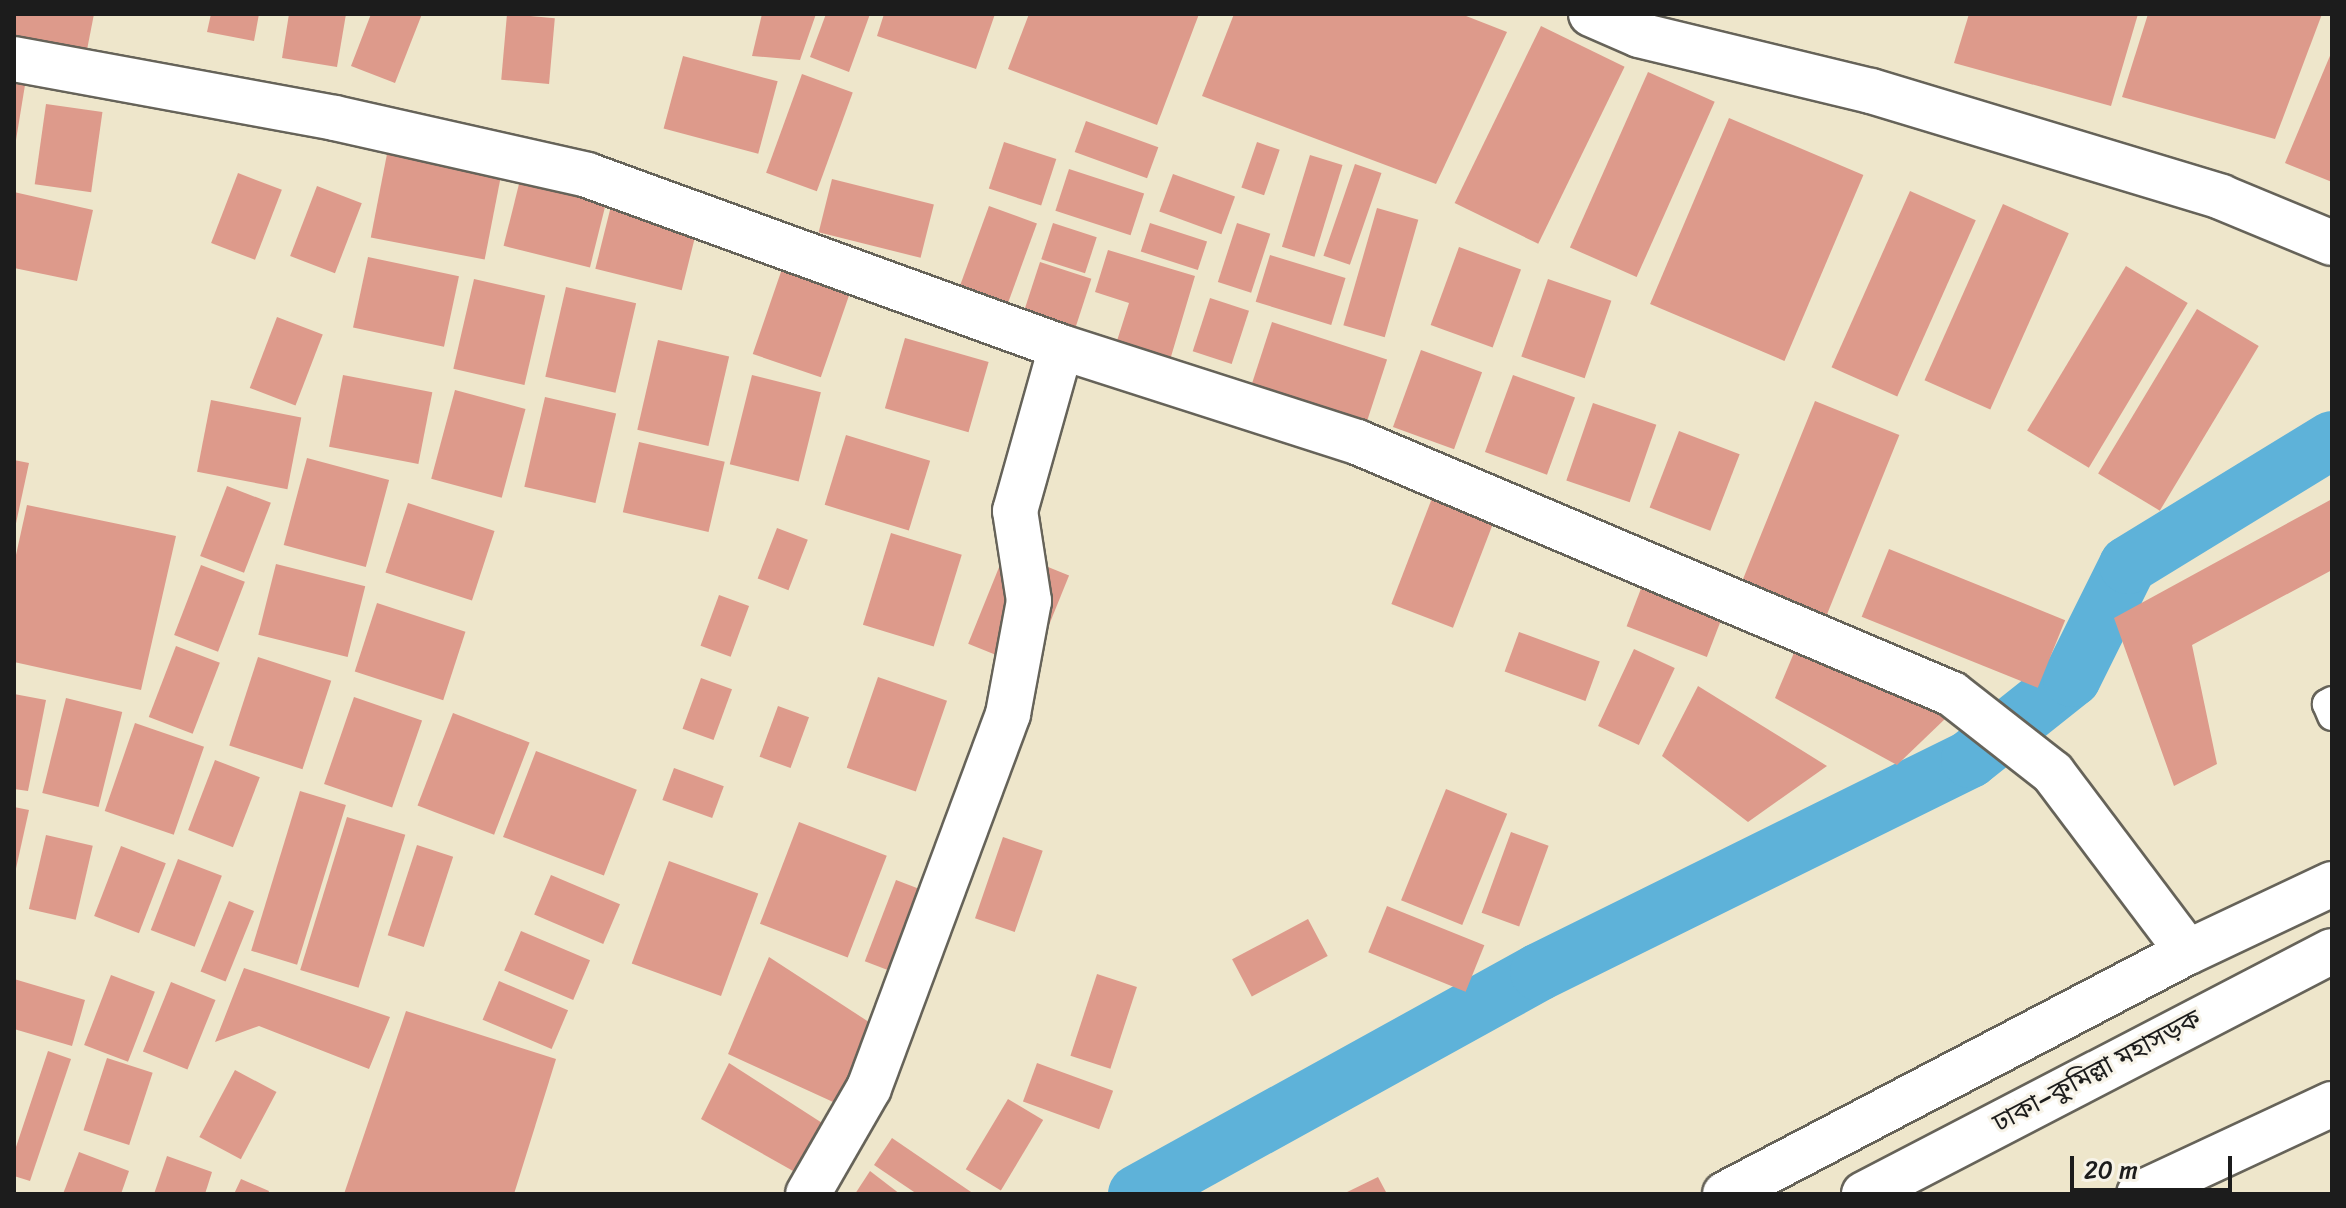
<!DOCTYPE html>
<html>
<head>
<meta charset="utf-8">
<style>
	body { margin:0 }
	#map { position:relative; width:2346px; height:1208px; overflow:hidden; background:#eee6cb; font-family:Sriracha,"Noto Sans Bengali",sans-serif }
	div>[style] { position:absolute }
	.canal>* { height:58px; margin:-29px; padding:0 29px; transform-origin:29px; border-radius:29px; background:#5eb2d9 }
	.building>* { inset:0; background:#dd9a8b; transform-origin:0 0 }
	.roads { filter:drop-shadow(2px 0 #666359) drop-shadow(-2px 0 #666359) drop-shadow(0 2px #666359) drop-shadow(0 -2px #666359) }
	.lane>* { height:28px; margin:-14px; padding:0 14px; transform-origin:14px; border-radius:14px; background:#fff }
	.street>* { height:44px; margin:-22px; padding:0 22px; transform-origin:22px; border-radius:22px; background:#fff }
	.secondary>* { height:44px; margin:-22px; padding:0 22px; transform-origin:22px; border-radius:22px; background:#fff }
	.highway>* { height:44px; margin:-22px; padding:0 22px; transform-origin:22px; border-radius:22px; background:#fff }
	span { translate:-50% -50%; white-space:nowrap; text-align:center; line-height:1.15; -webkit-text-stroke:6px #f7f3e8; paint-order:stroke }
	.street-label { font-size:26px; color:#1c1c1c }
	.frame { position:absolute; inset:0; border:16px solid #1c1c1c; pointer-events:none }
	.scale { position:absolute; left:2070px; top:1156px; width:162px; height:36px; box-sizing:border-box; border:4px solid #1c1c1c; border-top:0; padding-left:10px; font-size:24px; line-height:28px; white-space:nowrap; color:#1c1c1c; -webkit-text-stroke:6px #f7f3e8; paint-order:stroke }
</style>
</head>
<body>
<div id="map">
	<div class="canal">
		<div style="left:1137px;top:1194px;width:459px;rotate:-28.9deg"></div>
		<div style="left:1539px;top:972px;width:481px;rotate:-26.3deg"></div>
		<div style="left:1970px;top:759px;width:130px;rotate:-38.5deg"></div>
		<div style="left:2072px;top:678px;width:126px;rotate:-63.6deg"></div>
		<div style="left:2128px;top:565px;width:239px;rotate:-31.5deg"></div>
	</div>
	<div class="building">
		<div style="clip-path:polygon(14px 14px,94px 14px,85px 60px,14px 46px)"></div>
		<div style="clip-path:polygon(211px 14px,259px 14px,254px 41px,207px 32px)"></div>
		<div style="clip-path:polygon(289px 14px,346px 14px,337px 67px,282px 58px)"></div>
		<div style="clip-path:polygon(371px 14px,422px 14px,395px 83px,351px 66px)"></div>
		<div style="left:507px;top:14px;width:48px;height:66px;rotate:5deg"></div>
		<div style="clip-path:polygon(762px 14px,816px 14px,800px 60px,752px 56px)"></div>
		<div style="clip-path:polygon(826px 14px,870px 14px,849px 72px,810px 57px)"></div>
		<div style="clip-path:polygon(884px 14px,995px 14px,976px 69px,877px 36px)"></div>
		<div style="clip-path:polygon(1029px 14px,1199px 14px,1157px 125px,1008px 69px)"></div>
		<div style="clip-path:polygon(1234px 14px,1461px 14px,1507px 32px,1436px 184px,1202px 96px)"></div>
		<div style="clip-path:polygon(1969px 14px,2138px 14px,2111px 106px,1954px 63px)"></div>
		<div style="clip-path:polygon(2148px 14px,2322px 14px,2275px 139px,2122px 97px)"></div>
		<div style="left:1541px;top:26px;width:93px;height:197px;rotate:26deg"></div>
		<div style="clip-path:polygon(2332px 51px,2332px 182px,2285px 163px)"></div>
		<div style="left:683px;top:56px;width:98px;height:75px;rotate:15deg"></div>
		<div style="left:1648px;top:72px;width:73px;height:192px;rotate:24deg"></div>
		<div style="left:802px;top:74px;width:54px;height:105px;rotate:20deg"></div>
		<div style="clip-path:polygon(14px 83px,25px 85px,16px 140px,14px 140px)"></div>
		<div style="left:46px;top:104px;width:57px;height:81px;rotate:8deg"></div>
		<div style="left:1729px;top:118px;width:146px;height:202px;rotate:23deg"></div>
		<div style="left:1086px;top:121px;width:77px;height:33px;rotate:20deg"></div>
		<div style="left:1004px;top:142px;width:55px;height:49px;rotate:18deg"></div>
		<div style="left:1257px;top:142px;width:24px;height:48px;rotate:19deg"></div>
		<div style="left:387px;top:154px;width:116px;height:85px;rotate:11deg"></div>
		<div style="left:1310px;top:155px;width:34px;height:96px;rotate:17deg"></div>
		<div style="left:1355px;top:164px;width:28px;height:97px;rotate:19deg"></div>
		<div style="left:1069px;top:169px;width:79px;height:44px;rotate:18deg"></div>
		<div style="left:238px;top:173px;width:47px;height:75px;rotate:21deg"></div>
		<div style="left:1173px;top:174px;width:66px;height:40px;rotate:20deg"></div>
		<div style="left:521px;top:176px;width:89px;height:72px;rotate:14deg"></div>
		<div style="left:832px;top:179px;width:105px;height:55px;rotate:14deg"></div>
		<div style="left:317px;top:186px;width:48px;height:75px;rotate:21deg"></div>
		<div style="left:1910px;top:191px;width:72px;height:193px;rotate:24deg"></div>
		<div style="clip-path:polygon(14px 192px,93px 210px,77px 281px,14px 268px)"></div>
		<div style="left:613px;top:198px;width:89px;height:73px;rotate:14deg"></div>
		<div style="left:2003px;top:204px;width:72px;height:193px;rotate:24deg"></div>
		<div style="left:989px;top:206px;width:51px;height:88px;rotate:20deg"></div>
		<div style="left:1377px;top:208px;width:43px;height:122px;rotate:16deg"></div>
		<div style="left:1053px;top:223px;width:46px;height:38px;rotate:18deg"></div>
		<div style="left:1150px;top:223px;width:60px;height:30px;rotate:18deg"></div>
		<div style="left:1237px;top:223px;width:35px;height:62px;rotate:18deg"></div>
		<div style="left:1459px;top:247px;width:66px;height:83px;rotate:20deg"></div>
		<div style="clip-path:polygon(1108px 250px,1195px 276px,1170px 360px,1116px 344px,1129px 303px,1095px 292px)"></div>
		<div style="left:1270px;top:255px;width:79px;height:49px;rotate:17deg"></div>
		<div style="left:368px;top:257px;width:93px;height:72px;rotate:12deg"></div>
		<div style="left:1040px;top:262px;width:54px;height:57px;rotate:18deg"></div>
		<div style="left:783px;top:266px;width:72px;height:93px;rotate:19deg"></div>
		<div style="left:2126px;top:266px;width:72px;height:192px;rotate:31deg"></div>
		<div style="left:474px;top:279px;width:73px;height:92px;rotate:13deg"></div>
		<div style="left:1548px;top:279px;width:67px;height:82px;rotate:19deg"></div>
		<div style="left:566px;top:287px;width:72px;height:92px;rotate:13deg"></div>
		<div style="left:1210px;top:298px;width:41px;height:56px;rotate:18deg"></div>
		<div style="left:2197px;top:309px;width:72px;height:192px;rotate:31deg"></div>
		<div style="left:277px;top:317px;width:49px;height:76px;rotate:21deg"></div>
		<div style="left:1272px;top:322px;width:121px;height:65px;rotate:18deg"></div>
		<div style="left:905px;top:338px;width:87px;height:73px;rotate:16deg"></div>
		<div style="left:658px;top:340px;width:73px;height:92px;rotate:13deg"></div>
		<div style="left:1421px;top:350px;width:65px;height:82px;rotate:20deg"></div>
		<div style="left:343px;top:375px;width:91px;height:73px;rotate:11deg"></div>
		<div style="left:752px;top:375px;width:71px;height:92px;rotate:14deg"></div>
		<div style="left:1513px;top:375px;width:66px;height:82px;rotate:20deg"></div>
		<div style="left:455px;top:390px;width:73px;height:92px;rotate:15deg"></div>
		<div style="left:545px;top:397px;width:73px;height:92px;rotate:13deg"></div>
		<div style="left:211px;top:400px;width:92px;height:73px;rotate:11deg"></div>
		<div style="left:1815px;top:401px;width:91px;height:195px;rotate:22deg"></div>
		<div style="left:1593px;top:403px;width:67px;height:82px;rotate:19deg"></div>
		<div style="left:1679px;top:431px;width:65px;height:82px;rotate:21deg"></div>
		<div style="left:846px;top:435px;width:88px;height:73px;rotate:17deg"></div>
		<div style="left:639px;top:442px;width:88px;height:72px;rotate:13deg"></div>
		<div style="left:307px;top:458px;width:85px;height:90px;rotate:15deg"></div>
		<div style="clip-path:polygon(14px 460px,29px 463px,15px 528px,14px 528px)"></div>
		<div style="left:227px;top:486px;width:47px;height:75px;rotate:21deg"></div>
		<div style="left:1434px;top:493px;width:66px;height:119px;rotate:21deg"></div>
		<div style="clip-path:polygon(2332px 499px,2332px 570px,2192px 645px,2217px 764px,2174px 786px,2114px 618px)"></div>
		<div style="left:408px;top:503px;width:91px;height:73px;rotate:18deg"></div>
		<div style="clip-path:polygon(27px 505px,176px 536px,141px 690px,14px 662px,14px 564px)"></div>
		<div style="left:777px;top:528px;width:33px;height:54px;rotate:21deg"></div>
		<div style="left:891px;top:533px;width:74px;height:96px;rotate:17deg"></div>
		<div style="left:1889px;top:549px;width:190px;height:73px;rotate:22deg"></div>
		<div style="left:1006px;top:550px;width:68px;height:101px;rotate:22deg"></div>
		<div style="left:276px;top:564px;width:92px;height:73px;rotate:14deg"></div>
		<div style="left:201px;top:565px;width:47px;height:75px;rotate:21deg"></div>
		<div style="left:1642px;top:586px;width:86px;height:43px;rotate:21deg"></div>
		<div style="left:719px;top:595px;width:32px;height:54px;rotate:20deg"></div>
		<div style="left:377px;top:603px;width:93px;height:72px;rotate:18deg"></div>
		<div style="left:1519px;top:632px;width:86px;height:42px;rotate:20deg"></div>
		<div style="left:176px;top:646px;width:47px;height:76px;rotate:21deg"></div>
		<div style="clip-path:polygon(1796px 648px,1947px 717px,1897px 765px,1775px 698px)"></div>
		<div style="left:1634px;top:649px;width:45px;height:85px;rotate:25deg"></div>
		<div style="left:258px;top:657px;width:77px;height:93px;rotate:18deg"></div>
		<div style="left:878px;top:677px;width:73px;height:96px;rotate:19deg"></div>
		<div style="left:701px;top:678px;width:33px;height:54px;rotate:20deg"></div>
		<div style="clip-path:polygon(1698px 686px,1827px 766px,1748px 822px,1662px 756px)"></div>
		<div style="clip-path:polygon(14px 694px,46px 700px,28px 791px,14px 789px)"></div>
		<div style="left:354px;top:697px;width:72px;height:92px;rotate:19deg"></div>
		<div style="left:66px;top:698px;width:58px;height:98px;rotate:14deg"></div>
		<div style="left:778px;top:706px;width:33px;height:54px;rotate:20deg"></div>
		<div style="left:453px;top:713px;width:82px;height:99px;rotate:21deg"></div>
		<div style="left:135px;top:723px;width:73px;height:93px;rotate:19deg"></div>
		<div style="left:536px;top:751px;width:108px;height:92px;rotate:21deg"></div>
		<div style="left:215px;top:760px;width:48px;height:75px;rotate:21deg"></div>
		<div style="left:674px;top:768px;width:53px;height:34px;rotate:20deg"></div>
		<div style="left:1446px;top:789px;width:66px;height:120px;rotate:22deg"></div>
		<div style="left:300px;top:791px;width:48px;height:167px;rotate:17deg"></div>
		<div style="clip-path:polygon(14px 807px,29px 810px,15px 873px,14px 873px)"></div>
		<div style="left:347px;top:817px;width:61px;height:160px;rotate:17deg"></div>
		<div style="left:799px;top:822px;width:94px;height:109px;rotate:21deg"></div>
		<div style="left:1511px;top:832px;width:40px;height:86px;rotate:20deg"></div>
		<div style="left:46px;top:835px;width:48px;height:76px;rotate:13deg"></div>
		<div style="left:1003px;top:837px;width:42px;height:86px;rotate:19deg"></div>
		<div style="left:417px;top:845px;width:38px;height:95px;rotate:18deg"></div>
		<div style="left:121px;top:846px;width:48px;height:75px;rotate:21deg"></div>
		<div style="left:178px;top:859px;width:47px;height:76px;rotate:21deg"></div>
		<div style="left:669px;top:861px;width:95px;height:109px;rotate:20deg"></div>
		<div style="left:551px;top:875px;width:75px;height:43px;rotate:23deg"></div>
		<div style="left:896px;top:880px;width:42px;height:87px;rotate:21deg"></div>
		<div style="left:229px;top:901px;width:27px;height:76px;rotate:22deg"></div>
		<div style="left:1387px;top:906px;width:105px;height:50px;rotate:22deg"></div>
		<div style="left:1308px;top:919px;width:42px;height:86px;rotate:62deg"></div>
		<div style="left:521px;top:931px;width:75px;height:43px;rotate:23deg"></div>
		<div style="clip-path:polygon(769px 957px,895px 1039px,855px 1112px,728px 1054px)"></div>
		<div style="clip-path:polygon(244px 968px,390px 1017px,369px 1069px,259px 1026px,215px 1042px)"></div>
		<div style="left:1097px;top:974px;width:42px;height:86px;rotate:18deg"></div>
		<div style="left:111px;top:975px;width:47px;height:75px;rotate:21deg"></div>
		<div style="clip-path:polygon(14px 979px,85px 1000px,72px 1046px,14px 1029px)"></div>
		<div style="left:499px;top:981px;width:75px;height:42px;rotate:23deg"></div>
		<div style="left:171px;top:982px;width:48px;height:75px;rotate:22deg"></div>
		<div style="clip-path:polygon(406px 1011px,556px 1059px,514px 1194px,344px 1194px)"></div>
		<div style="clip-path:polygon(48px 1051px,71px 1059px,30px 1181px,14px 1176px,14px 1153px)"></div>
		<div style="left:107px;top:1058px;width:48px;height:76px;rotate:18deg"></div>
		<div style="clip-path:polygon(729px 1063px,847px 1139px,818px 1185px,701px 1119px)"></div>
		<div style="left:1037px;top:1063px;width:81px;height:41px;rotate:20deg"></div>
		<div style="left:235px;top:1070px;width:47px;height:76px;rotate:28deg"></div>
		<div style="left:1008px;top:1099px;width:41px;height:82px;rotate:31deg"></div>
		<div style="clip-path:polygon(892px 1138px,974px 1194px,917px 1194px,874px 1165px)"></div>
		<div style="clip-path:polygon(79px 1152px,129px 1171px,121px 1194px,63px 1194px)"></div>
		<div style="clip-path:polygon(167px 1156px,212px 1172px,205px 1194px,154px 1194px)"></div>
		<div style="clip-path:polygon(870px 1171px,900px 1194px,855px 1194px)"></div>
		<div style="clip-path:polygon(1378px 1177px,1387px 1194px,1343px 1194px)"></div>
		<div style="clip-path:polygon(241px 1179px,269px 1191px,268px 1194px,234px 1194px)"></div>
	</div>
	<div class="roads">
		<div class="lane">
			<div style="left:2332px;top:701px;width:6px;rotate:149deg"></div>
			<div style="left:2327px;top:704px;width:13px;rotate:67deg"></div>
		</div>
		<div class="street">
			<div style="left:14px;top:59px;width:326px;rotate:10.4deg"></div>
			<div style="left:335px;top:118px;width:258px;rotate:12.7deg"></div>
			<div style="left:587px;top:175px;width:504px;rotate:19.94deg"></div>
			<div style="left:1061px;top:347px;width:311px;rotate:17.8deg"></div>
			<div style="left:1357px;top:442px;width:646px;rotate:22.95deg"></div>
			<div style="left:1952px;top:694px;width:128px;rotate:38deg"></div>
			<div style="left:2053px;top:773px;width:224px;rotate:53deg"></div>
			<div style="left:808px;top:1194px;width:122px;rotate:-60.1deg"></div>
			<div style="left:869px;top:1088px;width:399px;rotate:-69.6deg"></div>
			<div style="left:1008px;top:714px;width:115px;rotate:-79.5deg"></div>
			<div style="left:1029px;top:601px;width:91px;rotate:-98.8deg"></div>
			<div style="left:1015px;top:511px;width:170px;rotate:-74.3deg"></div>
		</div>
		<div class="secondary">
			<div style="left:1591px;top:14px;width:52px;rotate:23.6deg"></div>
			<div style="left:1639px;top:35px;width:239px;rotate:13.6deg"></div>
			<div style="left:1871px;top:91px;width:366px;rotate:16.8deg"></div>
			<div style="left:2221px;top:197px;width:120px;rotate:22.5deg"></div>
		</div>
		<div class="highway">
			<div style="left:1725px;top:1194px;width:522px;rotate:-27.6deg"></div>
			<div style="left:2188px;top:952px;width:159px;rotate:-25.3deg"></div>
			<div style="left:1864px;top:1194px;width:527px;rotate:-27.44deg"></div>
			<div style="left:2139px;top:1194px;width:213px;rotate:-25deg"></div>
		</div>
	</div>
	<div class="street-label">
		<span style="left:2097px;top:1071px;rotate:-28deg">ঢাকা–কুমিল্লা মহাসড়ক</span>
	</div>
	<div class="frame"></div>
	<div class="scale">20 m</div>
</div>
</body>
</html>
